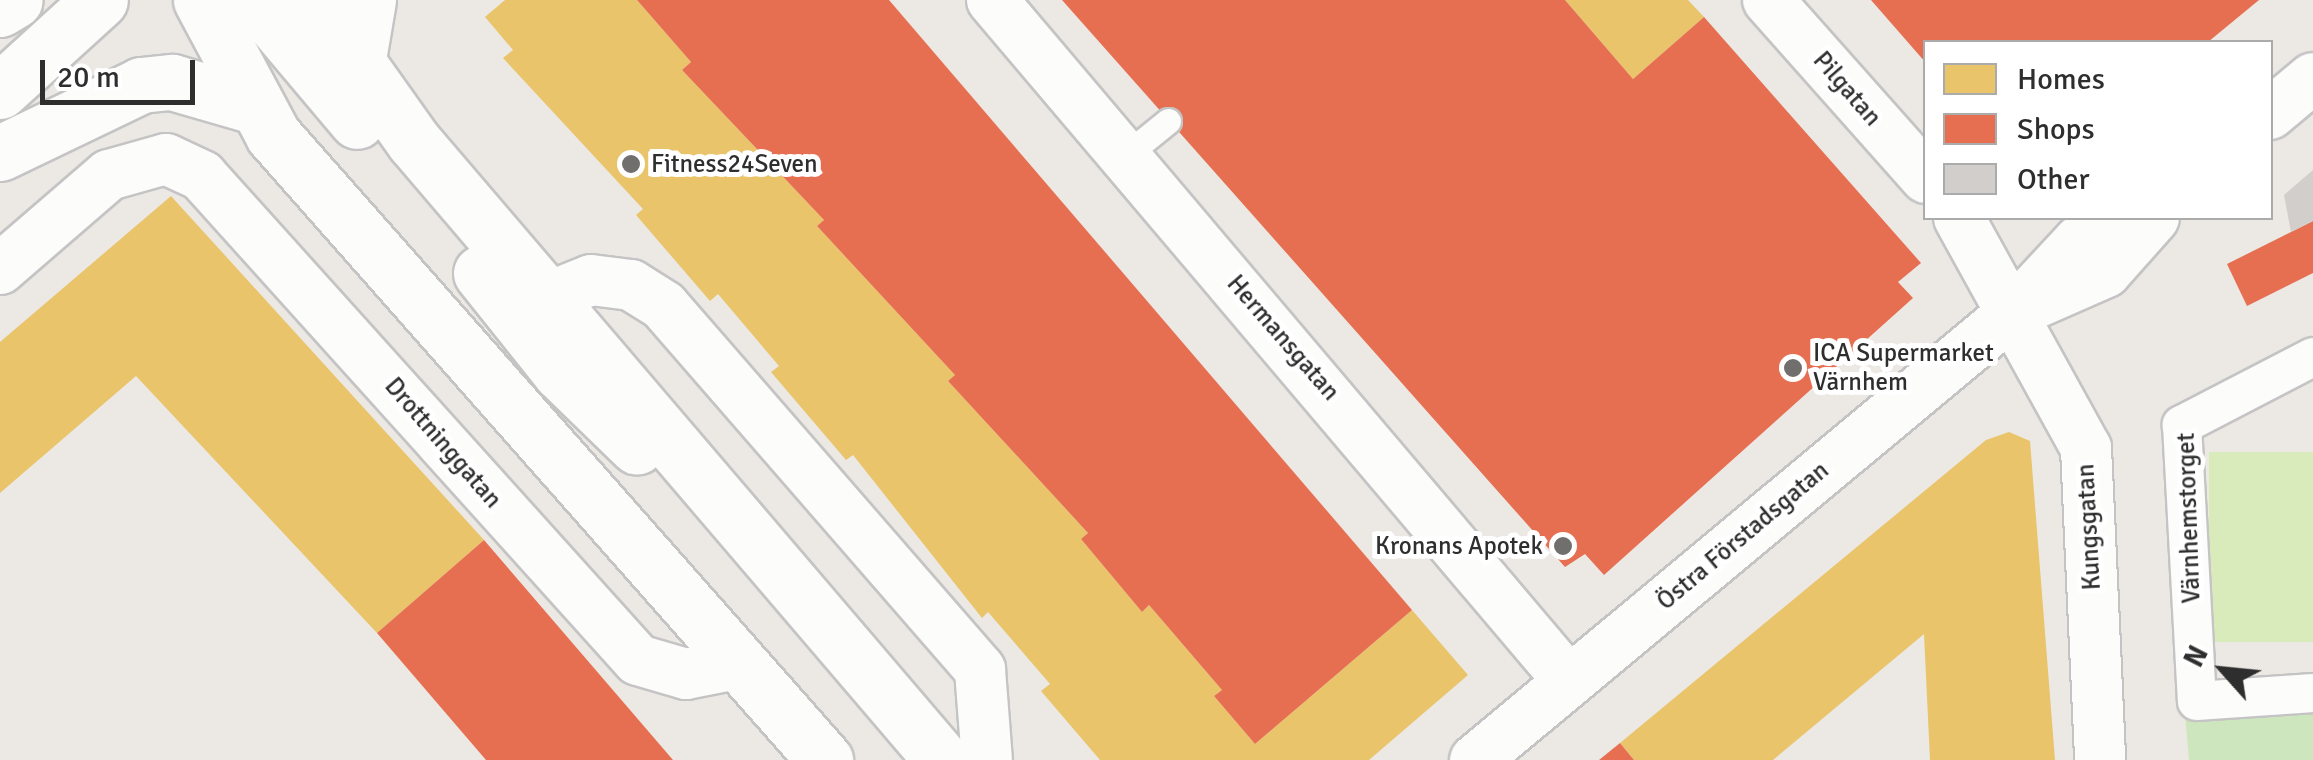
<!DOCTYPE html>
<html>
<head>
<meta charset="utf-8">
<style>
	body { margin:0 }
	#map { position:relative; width:2313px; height:760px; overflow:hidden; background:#ece8e4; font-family:Signika,sans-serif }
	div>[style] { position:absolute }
	.green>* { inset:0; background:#cee6be }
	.pitch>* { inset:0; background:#d9eabb; transform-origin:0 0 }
	.homes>* { inset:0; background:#e9c46a }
	.shops>* { inset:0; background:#e76f51 }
	.building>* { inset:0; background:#d1cecb }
	.roads { filter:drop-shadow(2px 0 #c5c4c5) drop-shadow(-2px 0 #c5c4c5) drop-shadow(0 2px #c5c4c5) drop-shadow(0 -2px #c5c4c5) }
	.service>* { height:25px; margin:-12.5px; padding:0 12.5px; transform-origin:12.5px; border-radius:12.5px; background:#fcfcfb }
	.pedestrian>* { height:38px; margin:-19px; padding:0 19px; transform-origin:19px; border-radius:19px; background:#fcfcfb }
	.minor>* { height:50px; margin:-25px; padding:0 25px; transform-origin:25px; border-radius:25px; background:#fcfcfb }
	.secondary>* { height:55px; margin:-27.5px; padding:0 27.5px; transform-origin:27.5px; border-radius:27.5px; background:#fcfcfb }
	.dots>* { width:28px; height:28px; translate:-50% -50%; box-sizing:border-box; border:5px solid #fff; border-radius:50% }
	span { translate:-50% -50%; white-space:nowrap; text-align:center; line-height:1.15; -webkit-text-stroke:10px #fff; paint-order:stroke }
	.street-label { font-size:25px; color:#2e2e2e }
	.poi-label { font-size:25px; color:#2e2e2e }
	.left { translate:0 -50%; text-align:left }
	.right { translate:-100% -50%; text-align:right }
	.legend { position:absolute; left:1923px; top:40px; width:350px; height:180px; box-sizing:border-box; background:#fff; border:2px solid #ababab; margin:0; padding:12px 18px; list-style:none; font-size:30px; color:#2e2e2e }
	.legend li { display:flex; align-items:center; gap:20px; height:50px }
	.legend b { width:50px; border:2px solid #ababab }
	.north { position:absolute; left:2173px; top:620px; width:100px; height:100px; -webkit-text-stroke:8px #fff; paint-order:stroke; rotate:297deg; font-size:28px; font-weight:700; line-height:40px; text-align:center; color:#2e2e2e }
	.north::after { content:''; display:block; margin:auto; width:35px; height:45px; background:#2e2e2e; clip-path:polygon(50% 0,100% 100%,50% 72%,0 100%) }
	.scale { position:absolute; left:40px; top:60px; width:155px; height:45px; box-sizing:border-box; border:5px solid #2e2e2e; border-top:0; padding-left:12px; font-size:30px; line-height:35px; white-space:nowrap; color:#2e2e2e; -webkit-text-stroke:8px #fff; paint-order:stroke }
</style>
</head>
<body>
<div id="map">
	<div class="green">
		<div style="clip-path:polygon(2313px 693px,2313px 760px,2189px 760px,2184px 702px)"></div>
	</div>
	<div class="pitch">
		<div style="left:2313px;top:452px;width:190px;height:104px;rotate:90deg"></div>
	</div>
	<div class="homes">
		<div style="clip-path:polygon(505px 0,637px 0,691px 62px,682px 70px,824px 220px,817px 226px,955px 375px,948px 381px,1088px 533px,1081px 539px,1142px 612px,1149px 605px,1222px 690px,1214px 696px,1255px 744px,1412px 610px,1468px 675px,1369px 760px,1100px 760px,1041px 691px,1050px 684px,988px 612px,982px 618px,853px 455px,846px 460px,771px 372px,779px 366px,718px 294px,710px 301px,636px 215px,643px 209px,503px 58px,513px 50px,485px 17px)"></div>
		<div style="clip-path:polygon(1565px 0,1688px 0,1704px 17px,1633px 79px)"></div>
		<div style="clip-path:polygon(171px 196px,484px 540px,377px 633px,136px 376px,0 493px,0 342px)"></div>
		<div style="clip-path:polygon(2009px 432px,2030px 441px,2055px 760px,1930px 760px,1924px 634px,1773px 760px,1634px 760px,1620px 743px,1986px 440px)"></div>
	</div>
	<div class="shops">
		<div style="clip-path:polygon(637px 0,889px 0,1412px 610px,1255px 744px,1214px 696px,1222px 690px,1149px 605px,1142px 612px,1081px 539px,1088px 533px,948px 381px,955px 375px,817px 226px,824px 220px,682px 70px,691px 62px)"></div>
		<div style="clip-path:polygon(1062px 0,1565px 0,1633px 79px,1704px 17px,1921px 263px,1898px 282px,1913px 298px,1604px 575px,1585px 554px,1565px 567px)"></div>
		<div style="clip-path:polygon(1871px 0,2259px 0,2208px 42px,1926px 42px,1926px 63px)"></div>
		<div style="clip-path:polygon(2313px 221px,2313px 273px,2247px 306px,2227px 264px)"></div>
		<div style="clip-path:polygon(484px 540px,673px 760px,486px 760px,377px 633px)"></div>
		<div style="clip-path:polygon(1620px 743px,1634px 760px,1599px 760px)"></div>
	</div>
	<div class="building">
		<div style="clip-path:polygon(2313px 170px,2313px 221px,2291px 232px,2284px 195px)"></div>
	</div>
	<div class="roads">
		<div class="service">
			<div style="left:1126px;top:155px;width:54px;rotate:-39deg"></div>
		</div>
		<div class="pedestrian">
			<div style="left:2313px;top:357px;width:148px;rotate:152.6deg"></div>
			<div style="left:2182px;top:425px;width:276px;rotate:86.9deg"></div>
			<div style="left:2197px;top:701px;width:116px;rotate:-3.9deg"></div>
		</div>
		<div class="minor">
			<div style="left:992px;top:0;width:893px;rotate:49.73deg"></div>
			<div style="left:1768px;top:0;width:238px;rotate:48.4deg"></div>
			<div style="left:2270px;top:114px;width:56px;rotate:-39.9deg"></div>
			<div style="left:1959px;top:218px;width:263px;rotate:61.1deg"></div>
			<div style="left:2086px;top:448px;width:312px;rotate:87.4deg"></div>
			<div style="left:0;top:269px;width:144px;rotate:-40.8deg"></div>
			<div style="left:109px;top:175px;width:59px;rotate:-15.7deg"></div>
			<div style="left:166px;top:159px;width:40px;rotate:25deg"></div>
			<div style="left:202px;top:176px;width:651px;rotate:47.99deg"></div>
			<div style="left:638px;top:660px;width:50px;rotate:16.3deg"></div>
			<div style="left:686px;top:674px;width:57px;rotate:-11.1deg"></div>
			<div style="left:549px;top:297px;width:45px;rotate:-22deg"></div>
			<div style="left:591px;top:280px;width:40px;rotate:7.1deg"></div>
			<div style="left:631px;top:285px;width:39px;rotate:32deg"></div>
			<div style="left:664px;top:306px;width:482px;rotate:49deg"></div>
			<div style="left:980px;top:670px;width:90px;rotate:85.6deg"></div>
			<div style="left:2031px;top:305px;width:82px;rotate:-23.7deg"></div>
			<div style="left:2106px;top:272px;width:72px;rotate:-48.4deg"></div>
			<div style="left:1475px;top:760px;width:699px;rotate:-39.77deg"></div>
			<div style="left:2012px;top:313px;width:98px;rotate:-47.1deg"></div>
			<div style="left:2079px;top:241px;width:58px;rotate:-23.5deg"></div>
		</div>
		<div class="secondary">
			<div style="left:201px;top:0;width:153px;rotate:61.9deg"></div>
			<div style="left:273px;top:135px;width:834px;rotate:48.55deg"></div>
			<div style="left:255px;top:0;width:158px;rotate:49.9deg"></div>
			<div style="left:313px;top:0;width:174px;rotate:54.6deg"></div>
			<div style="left:414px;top:142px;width:813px;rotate:49.49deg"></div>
			<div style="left:0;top:9px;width:17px;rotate:-31deg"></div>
			<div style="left:357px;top:65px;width:66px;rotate:-80.4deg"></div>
			<div style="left:0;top:91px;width:135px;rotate:-42.3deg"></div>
			<div style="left:0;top:153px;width:157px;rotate:-25.7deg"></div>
			<div style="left:141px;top:85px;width:31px;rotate:-6deg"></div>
			<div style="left:172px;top:82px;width:82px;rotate:16.2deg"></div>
			<div style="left:481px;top:273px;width:127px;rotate:51.4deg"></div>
			<div style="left:560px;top:372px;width:107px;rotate:44.2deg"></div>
		</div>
	</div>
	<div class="dots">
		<div style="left:631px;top:164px;background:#706f6e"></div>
		<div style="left:1793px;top:368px;background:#706f6e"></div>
		<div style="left:1563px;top:546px;background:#706f6e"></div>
	</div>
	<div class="street-label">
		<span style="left:1847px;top:89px;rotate:49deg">Pilgatan</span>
		<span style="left:1283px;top:338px;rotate:49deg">Hermansgatan</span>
		<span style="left:443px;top:443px;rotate:49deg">Drottninggatan</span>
		<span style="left:2189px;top:518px;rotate:-92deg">Värnhemstorget</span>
		<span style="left:2089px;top:527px;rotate:-93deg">Kungsgatan</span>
		<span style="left:1743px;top:536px;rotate:-40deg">Östra Förstadsgatan</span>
	</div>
	<div class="poi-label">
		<span class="left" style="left:651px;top:164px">Fitness24Seven</span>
		<span class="left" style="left:1813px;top:368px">ICA Supermarket<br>Värnhem</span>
		<span class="right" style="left:1543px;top:546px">Kronans Apotek</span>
	</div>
	<ul class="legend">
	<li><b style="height:28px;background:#e9c46a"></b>Homes</li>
	<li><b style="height:28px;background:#e76f51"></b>Shops</li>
	<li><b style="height:28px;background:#d1cecb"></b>Other</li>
	</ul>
	<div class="north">N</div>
	<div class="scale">20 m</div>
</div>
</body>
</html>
